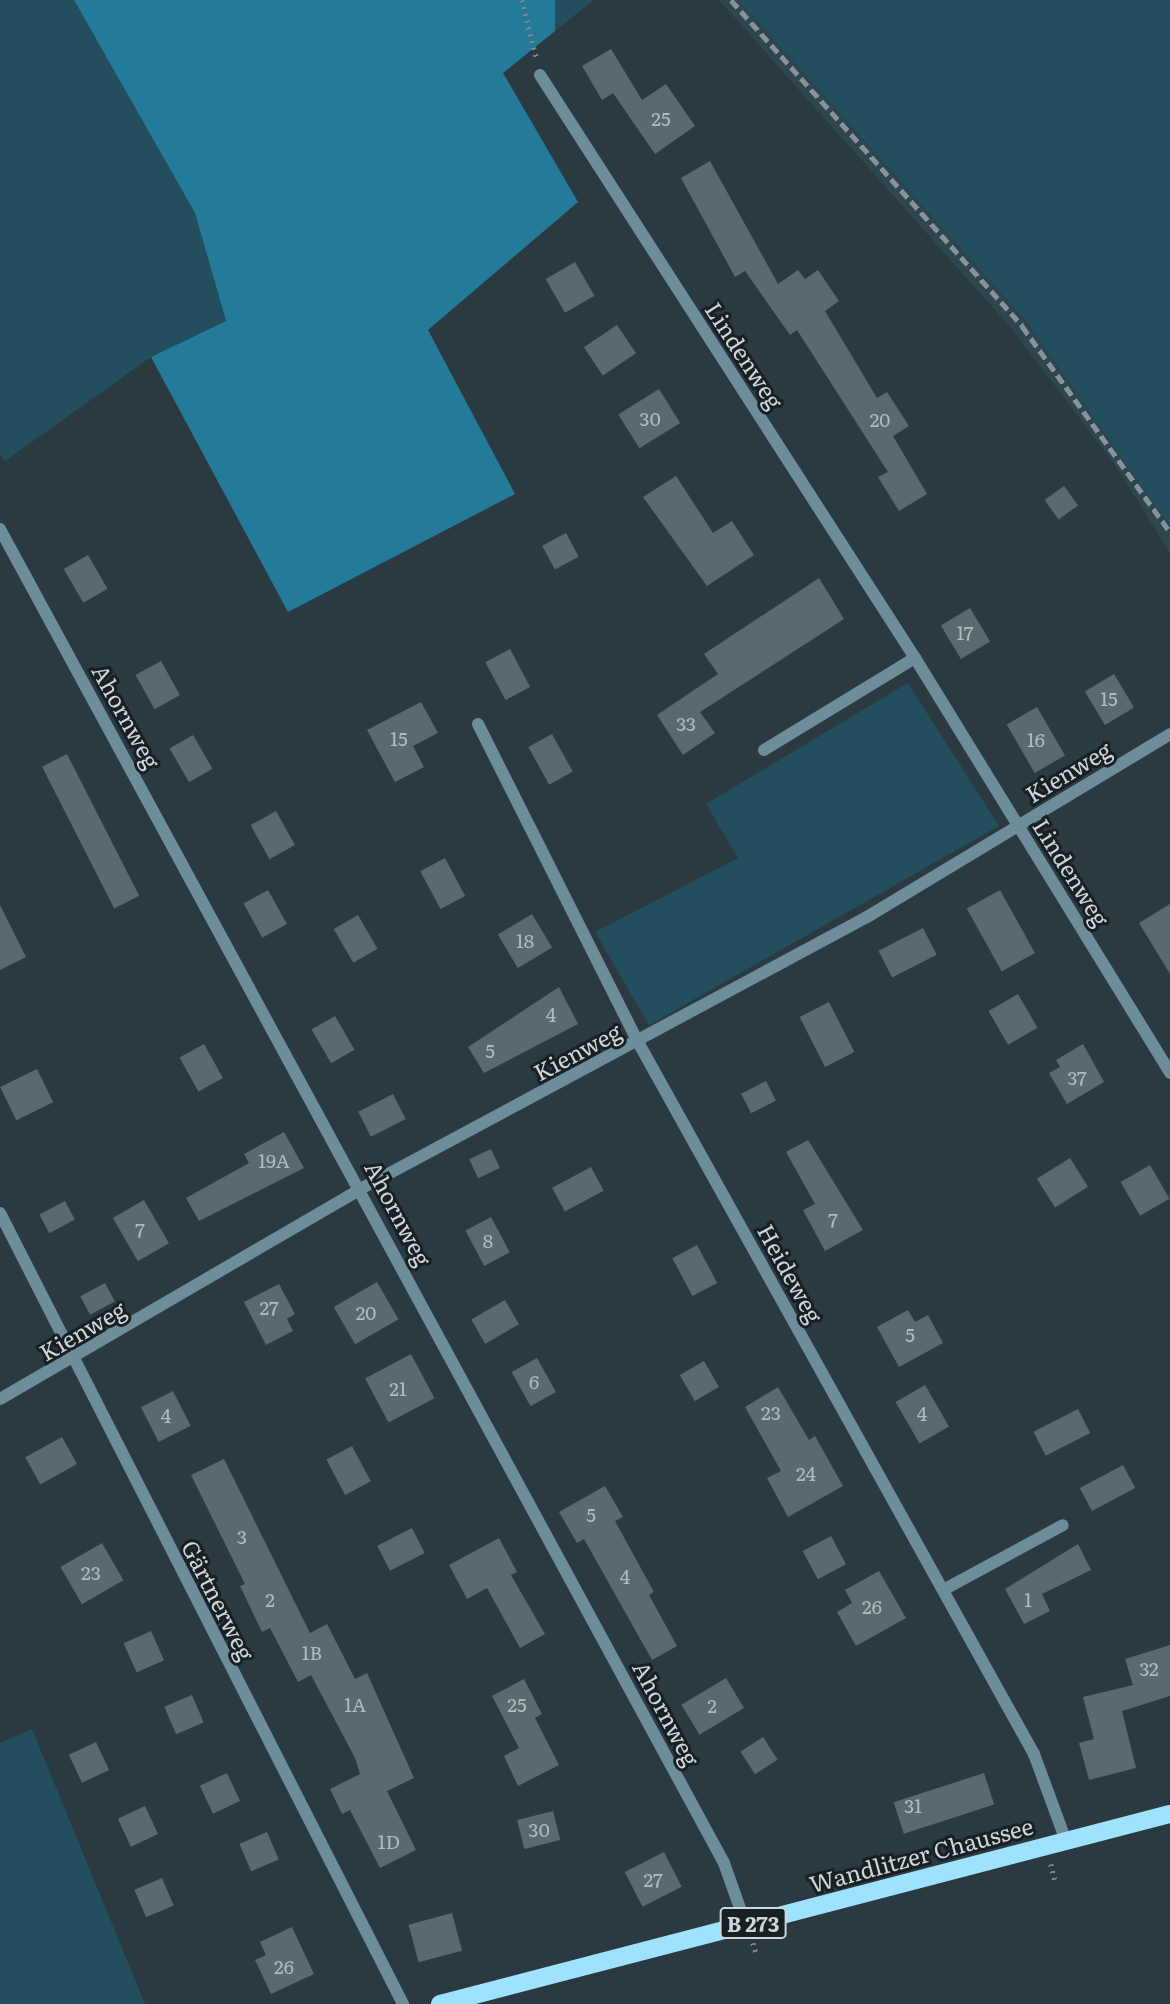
<!DOCTYPE html>
<html>
<head>
<meta charset="utf-8">
<style>
	body { margin:0 }
	#map { position:relative; width:1170px; height:2004px; overflow:hidden; background:#2b3a41; font-family:Literata,serif }
	div>[style] { position:absolute }
	.built>* { inset:0; background:#2e464f }
	.green>* { inset:0; background:#224e5e }
	.forest>* { inset:0; background:#247b99 }
	.building>* { inset:0; background:#586970; transform-origin:0 0 }
	.path>* { height:4.5px; margin-top:-2.25px; transform-origin:0; background:repeating-linear-gradient(90deg,#7a868c 0 2px,transparent 0 7px) }
	.minor>* { height:12px; margin:-6px; padding:0 6px; transform-origin:6px; border-radius:6px; background:#6d8d9a }
	.major>* { height:18px; margin:-9px; padding:0 9px; transform-origin:9px; border-radius:9px; background:#9ee2fe }
	.rail>* { height:5px; margin-top:-2.5px; transform-origin:0; background:repeating-linear-gradient(90deg,#889399 0 10px,transparent 0 15px) }
	span { translate:-50% -50%; white-space:nowrap; text-align:center; line-height:1.15; -webkit-text-stroke:6px #192023; paint-order:stroke }
	.number-label { font-size:19px; color:#b0bbc0 }
	.number-label span { -webkit-text-stroke-width:0 }
	.shield-label span { padding:2px 5px; background:#192023; border:2px solid; border-radius:5px; -webkit-text-stroke-width:0 }
	.shield-label { font-size:21px; color:#cdd6da; font-weight:700 }
	.street-label { font-size:23px; color:#cdd6da }
</style>
</head>
<body>
<div id="map">
	<div class="built">
		<div style="clip-path:polygon(719px 0,738px 0,1027px 324px,1170px 527px,1170px 553px,1115px 465px,1012px 329px)"></div>
	</div>
	<div class="green">
		<div style="clip-path:polygon(0 0,74px 0,195px 213px,226px 321px,151px 357px,5px 461px,0 454px)"></div>
		<div style="clip-path:polygon(555px 0,594px 0,555px 31px)"></div>
		<div style="clip-path:polygon(738px 0,1170px 0,1170px 527px,1027px 323px)"></div>
		<div style="clip-path:polygon(908px 683px,999px 826px,649px 1025px,595px 932px,738px 858px,706px 804px)"></div>
		<div style="clip-path:polygon(32px 1729px,145px 2004px,0 2004px,0 1743px)"></div>
	</div>
	<div class="forest">
		<div style="clip-path:polygon(74px 0,555px 0,555px 31px,503px 73px,578px 202px,428px 330px,515px 494px,288px 612px,151px 357px,226px 321px,195px 213px)"></div>
	</div>
	<div class="building">
		<div style="clip-path:polygon(611px 49px,642px 100px,666px 84px,695px 126px,655px 154px,613px 93px,602px 100px,582px 66px)"></div>
		<div style="clip-path:polygon(710px 161px,778px 284px,798px 270px,805px 279px,818px 270px,839px 301px,825px 311px,877px 398px,887px 392px,909px 426px,893px 436px,927px 494px,899px 511px,878px 477px,888px 472px,797px 330px,790px 335px,745px 271px,735px 277px,681px 178px)"></div>
		<div style="left:575px;top:262px;width:39px;height:34px;rotate:60deg"></div>
		<div style="left:617px;top:325px;width:34px;height:40px;rotate:56deg"></div>
		<div style="left:659px;top:389px;width:40px;height:48px;rotate:58deg"></div>
		<div style="clip-path:polygon(676px 476px,713px 533px,732px 521px,754px 555px,707px 586px,643px 497px)"></div>
		<div style="left:1064px;top:486px;width:24px;height:24px;rotate:54deg"></div>
		<div style="left:566px;top:533px;width:27px;height:27px;rotate:62deg"></div>
		<div style="left:88px;top:555px;width:39px;height:28px;rotate:60deg"></div>
		<div style="clip-path:polygon(819px 578px,844px 619px,700px 712px,715px 733px,683px 755px,657px 715px,718px 674px,704px 654px)"></div>
		<div style="left:970px;top:608px;width:39px;height:34px;rotate:59deg"></div>
		<div style="left:510px;top:649px;width:43px;height:28px;rotate:62deg"></div>
		<div style="left:161px;top:661px;width:39px;height:29px;rotate:61deg"></div>
		<div style="left:1114px;top:674px;width:39px;height:34px;rotate:59deg"></div>
		<div style="clip-path:polygon(421px 702px,438px 733px,413px 746px,424px 767px,395px 782px,367px 730px)"></div>
		<div style="left:1037px;top:707px;width:56px;height:35px;rotate:60deg"></div>
		<div style="left:552px;top:734px;width:43px;height:27px;rotate:61deg"></div>
		<div style="left:193px;top:735px;width:39px;height:27px;rotate:60deg"></div>
		<div style="left:67px;top:754px;width:159px;height:28px;rotate:63deg"></div>
		<div style="left:276px;top:811px;width:39px;height:29px;rotate:61deg"></div>
		<div style="left:445px;top:858px;width:43px;height:28px;rotate:62deg"></div>
		<div style="left:268px;top:890px;width:39px;height:28px;rotate:61deg"></div>
		<div style="left:1000px;top:890px;width:72px;height:38px;rotate:61deg"></div>
		<div style="clip-path:polygon(1170px 904px,1170px 974px,1139px 923px)"></div>
		<div style="clip-path:polygon(0 905px,26px 957px,0 970px)"></div>
		<div style="left:532px;top:914px;width:39px;height:40px;rotate:59deg"></div>
		<div style="left:358px;top:915px;width:39px;height:28px;rotate:60deg"></div>
		<div style="left:923px;top:928px;width:30px;height:50px;rotate:63deg"></div>
		<div style="clip-path:polygon(559px 987px,578px 1024px,484px 1073px,468px 1047px)"></div>
		<div style="left:1018px;top:994px;width:39px;height:34px;rotate:60deg"></div>
		<div style="left:829px;top:1002px;width:56px;height:33px;rotate:63deg"></div>
		<div style="left:335px;top:1016px;width:39px;height:27px;rotate:60deg"></div>
		<div style="left:204px;top:1044px;width:39px;height:28px;rotate:61deg"></div>
		<div style="clip-path:polygon(1083px 1044px,1104px 1082px,1067px 1104px,1049px 1073px,1060px 1067px,1056px 1060px)"></div>
		<div style="left:37px;top:1069px;width:37px;height:41px;rotate:64deg"></div>
		<div style="left:766px;top:1081px;width:22px;height:28px;rotate:63deg"></div>
		<div style="left:393px;top:1094px;width:28px;height:39px;rotate:63deg"></div>
		<div style="clip-path:polygon(284px 1132px,304px 1168px,199px 1221px,186px 1198px,249px 1163px,244px 1154px)"></div>
		<div style="clip-path:polygon(808px 1140px,863px 1230px,825px 1251px,803px 1210px,815px 1204px,786px 1152px)"></div>
		<div style="left:491px;top:1149px;width:21px;height:24px;rotate:65deg"></div>
		<div style="left:1070px;top:1158px;width:34px;height:39px;rotate:58deg"></div>
		<div style="left:1150px;top:1165px;width:39px;height:34px;rotate:60deg"></div>
		<div style="left:591px;top:1167px;width:27px;height:44px;rotate:62deg"></div>
		<div style="left:144px;top:1200px;width:50px;height:36px;rotate:60deg"></div>
		<div style="left:65px;top:1201px;width:21px;height:29px;rotate:62deg"></div>
		<div style="left:491px;top:1217px;width:40px;height:29px;rotate:62deg"></div>
		<div style="left:697px;top:1245px;width:43px;height:28px;rotate:62deg"></div>
		<div style="left:377px;top:1282px;width:43px;height:50px;rotate:60deg"></div>
		<div style="left:105px;top:1283px;width:21px;height:28px;rotate:62deg"></div>
		<div style="clip-path:polygon(279px 1284px,295px 1314px,287px 1319px,293px 1331px,266px 1345px,244px 1302px)"></div>
		<div style="left:505px;top:1300px;width:28px;height:39px;rotate:60deg"></div>
		<div style="clip-path:polygon(908px 1310px,915px 1322px,928px 1315px,943px 1343px,899px 1367px,877px 1327px)"></div>
		<div style="left:411px;top:1354px;width:50px;height:52px;rotate:62deg"></div>
		<div style="left:537px;top:1358px;width:39px;height:29px;rotate:61deg"></div>
		<div style="left:704px;top:1361px;width:30px;height:28px;rotate:60deg"></div>
		<div style="left:925px;top:1385px;width:48px;height:34px;rotate:60deg"></div>
		<div style="clip-path:polygon(778px 1387px,809px 1440px,815px 1436px,843px 1486px,788px 1517px,767px 1478px,781px 1471px,745px 1407px)"></div>
		<div style="left:173px;top:1391px;width:39px;height:36px;rotate:63deg"></div>
		<div style="left:1078px;top:1409px;width:27px;height:50px;rotate:63deg"></div>
		<div style="left:62px;top:1437px;width:31px;height:42px;rotate:61deg"></div>
		<div style="left:352px;top:1446px;width:40px;height:29px;rotate:62deg"></div>
		<div style="clip-path:polygon(224px 1459px,310px 1633px,327px 1624px,355px 1679px,367px 1673px,414px 1778px,387px 1791px,416px 1850px,380px 1868px,350px 1810px,342px 1814px,330px 1789px,360px 1774px,355px 1758px,311px 1675px,298px 1682px,270px 1628px,262px 1632px,240px 1586px,245px 1584px,191px 1475px)"></div>
		<div style="left:1123px;top:1465px;width:26px;height:49px;rotate:62deg"></div>
		<div style="clip-path:polygon(605px 1486px,623px 1517px,615px 1521px,654px 1592px,649px 1595px,677px 1646px,652px 1660px,584px 1539px,577px 1543px,559px 1512px)"></div>
		<div style="left:412px;top:1528px;width:28px;height:39px;rotate:63deg"></div>
		<div style="left:831px;top:1536px;width:32px;height:32px;rotate:62deg"></div>
		<div style="clip-path:polygon(499px 1538px,517px 1572px,511px 1575px,545px 1634px,520px 1648px,487px 1588px,467px 1599px,449px 1565px)"></div>
		<div style="left:102px;top:1543px;width:43px;height:48px;rotate:60deg"></div>
		<div style="clip-path:polygon(1078px 1544px,1091px 1570px,1042px 1594px,1050px 1611px,1024px 1624px,1005px 1589px)"></div>
		<div style="clip-path:polygon(879px 1571px,906px 1618px,856px 1646px,837px 1612px,852px 1603px,845px 1590px)"></div>
		<div style="left:151px;top:1631px;width:32px;height:30px;rotate:66deg"></div>
		<div style="clip-path:polygon(1170px 1645px,1170px 1696px,1122px 1711px,1136px 1768px,1089px 1780px,1079px 1743px,1094px 1739px,1083px 1697px,1133px 1685px,1125px 1659px)"></div>
		<div style="left:726px;top:1678px;width:35px;height:52px;rotate:59deg"></div>
		<div style="clip-path:polygon(524px 1679px,542px 1714px,535px 1718px,559px 1765px,518px 1786px,504px 1756px,519px 1748px,492px 1696px)"></div>
		<div style="left:192px;top:1695px;width:30px;height:30px;rotate:67deg"></div>
		<div style="left:763px;top:1737px;width:27px;height:27px;rotate:57deg"></div>
		<div style="left:96px;top:1742px;width:31px;height:30px;rotate:65deg"></div>
		<div style="left:227px;top:1773px;width:31px;height:30px;rotate:65deg"></div>
		<div style="left:984px;top:1773px;width:33px;height:95px;rotate:72deg"></div>
		<div style="left:145px;top:1806px;width:31px;height:30px;rotate:65deg"></div>
		<div style="left:553px;top:1811px;width:30px;height:37px;rotate:76deg"></div>
		<div style="left:267px;top:1832px;width:30px;height:30px;rotate:67deg"></div>
		<div style="left:664px;top:1852px;width:39px;height:44px;rotate:63deg"></div>
		<div style="left:162px;top:1878px;width:30px;height:30px;rotate:67deg"></div>
		<div style="left:452px;top:1913px;width:39px;height:45px;rotate:75deg"></div>
		<div style="clip-path:polygon(292px 1927px,314px 1974px,271px 1994px,255px 1960px,266px 1955px,260px 1942px)"></div>
	</div>
	<div class="path">
		<div style="left:522px;top:0;width:62px;rotate:76deg"></div>
		<div style="left:1051px;top:1864px;width:16px;rotate:76deg"></div>
		<div style="left:753px;top:1943px;width:14px;rotate:73deg"></div>
	</div>
	<div class="minor">
		<div style="left:540px;top:75px;width:693px;rotate:57.25deg"></div>
		<div style="left:915px;top:658px;width:487px;rotate:58.4deg"></div>
		<div style="left:0;top:529px;width:1518px;rotate:61.51deg"></div>
		<div style="left:724px;top:1863px;width:66px;rotate:70.5deg"></div>
		<div style="left:478px;top:724px;width:356px;rotate:63.3deg"></div>
		<div style="left:638px;top:1042px;width:815px;rotate:60.92deg"></div>
		<div style="left:1034px;top:1754px;width:93px;rotate:69.8deg"></div>
		<div style="left:764px;top:750px;width:177px;rotate:-31.4deg"></div>
		<div style="left:0;top:1213px;width:888px;rotate:63deg"></div>
		<div style="left:0;top:1399px;width:419px;rotate:-30.2deg"></div>
		<div style="left:362px;top:1188px;width:573px;rotate:-28.22deg"></div>
		<div style="left:867px;top:917px;width:354px;rotate:-31.1deg"></div>
		<div style="left:943px;top:1590px;width:136px;rotate:-28.4deg"></div>
	</div>
	<div class="major">
		<div style="left:440px;top:2004px;width:754px;rotate:-14.59deg"></div>
	</div>
	<div class="rail">
		<div style="left:731px;top:0;width:437px;rotate:48.2deg"></div>
		<div style="left:1022px;top:326px;width:254px;rotate:54.3deg"></div>
	</div>
	<div class="number-label">
		<span style="left:661px;top:119px">25</span>
		<span style="left:650px;top:419px">30</span>
		<span style="left:880px;top:420px">20</span>
		<span style="left:965px;top:633px">17</span>
		<span style="left:1109px;top:699px">15</span>
		<span style="left:686px;top:724px">33</span>
		<span style="left:399px;top:739px">15</span>
		<span style="left:1036px;top:740px">16</span>
		<span style="left:525px;top:941px">18</span>
		<span style="left:551px;top:1015px">4</span>
		<span style="left:490px;top:1051px">5</span>
		<span style="left:1077px;top:1078px">37</span>
		<span style="left:274px;top:1161px">19A</span>
		<span style="left:833px;top:1220px">7</span>
		<span style="left:140px;top:1230px">7</span>
		<span style="left:488px;top:1241px">8</span>
		<span style="left:269px;top:1308px">27</span>
		<span style="left:366px;top:1313px">20</span>
		<span style="left:910px;top:1335px">5</span>
		<span style="left:534px;top:1382px">6</span>
		<span style="left:398px;top:1389px">21</span>
		<span style="left:771px;top:1413px">23</span>
		<span style="left:922px;top:1414px">4</span>
		<span style="left:166px;top:1416px">4</span>
		<span style="left:806px;top:1474px">24</span>
		<span style="left:591px;top:1515px">5</span>
		<span style="left:242px;top:1537px">3</span>
		<span style="left:91px;top:1573px">23</span>
		<span style="left:625px;top:1577px">4</span>
		<span style="left:270px;top:1600px">2</span>
		<span style="left:1028px;top:1600px">1</span>
		<span style="left:872px;top:1607px">26</span>
		<span style="left:312px;top:1653px">1B</span>
		<span style="left:1149px;top:1669px">32</span>
		<span style="left:355px;top:1705px">1A</span>
		<span style="left:517px;top:1705px">25</span>
		<span style="left:712px;top:1706px">2</span>
		<span style="left:913px;top:1806px">31</span>
		<span style="left:539px;top:1830px">30</span>
		<span style="left:389px;top:1842px">1D</span>
		<span style="left:653px;top:1880px">27</span>
		<span style="left:284px;top:1967px">26</span>
	</div>
	<div class="shield-label">
		<span style="left:753px;top:1923px">B 273</span>
	</div>
	<div class="street-label">
		<span style="left:745px;top:355px;rotate:57deg">Lindenweg</span>
		<span style="left:127px;top:716px;rotate:61deg">Ahornweg</span>
		<span style="left:1068px;top:771px;rotate:-31deg">Kienweg</span>
		<span style="left:1072px;top:872px;rotate:58deg">Lindenweg</span>
		<span style="left:577px;top:1051px;rotate:-28deg">Kienweg</span>
		<span style="left:399px;top:1213px;rotate:62deg">Ahornweg</span>
		<span style="left:791px;top:1273px;rotate:61deg">Heideweg</span>
		<span style="left:82px;top:1330px;rotate:-30deg">Kienweg</span>
		<span style="left:219px;top:1600px;rotate:63deg">Gärtnerweg</span>
		<span style="left:667px;top:1713px;rotate:62deg">Ahornweg</span>
		<span style="left:921px;top:1854px;rotate:-15deg">Wandlitzer Chaussee</span>
	</div>
</div>
</body>
</html>
